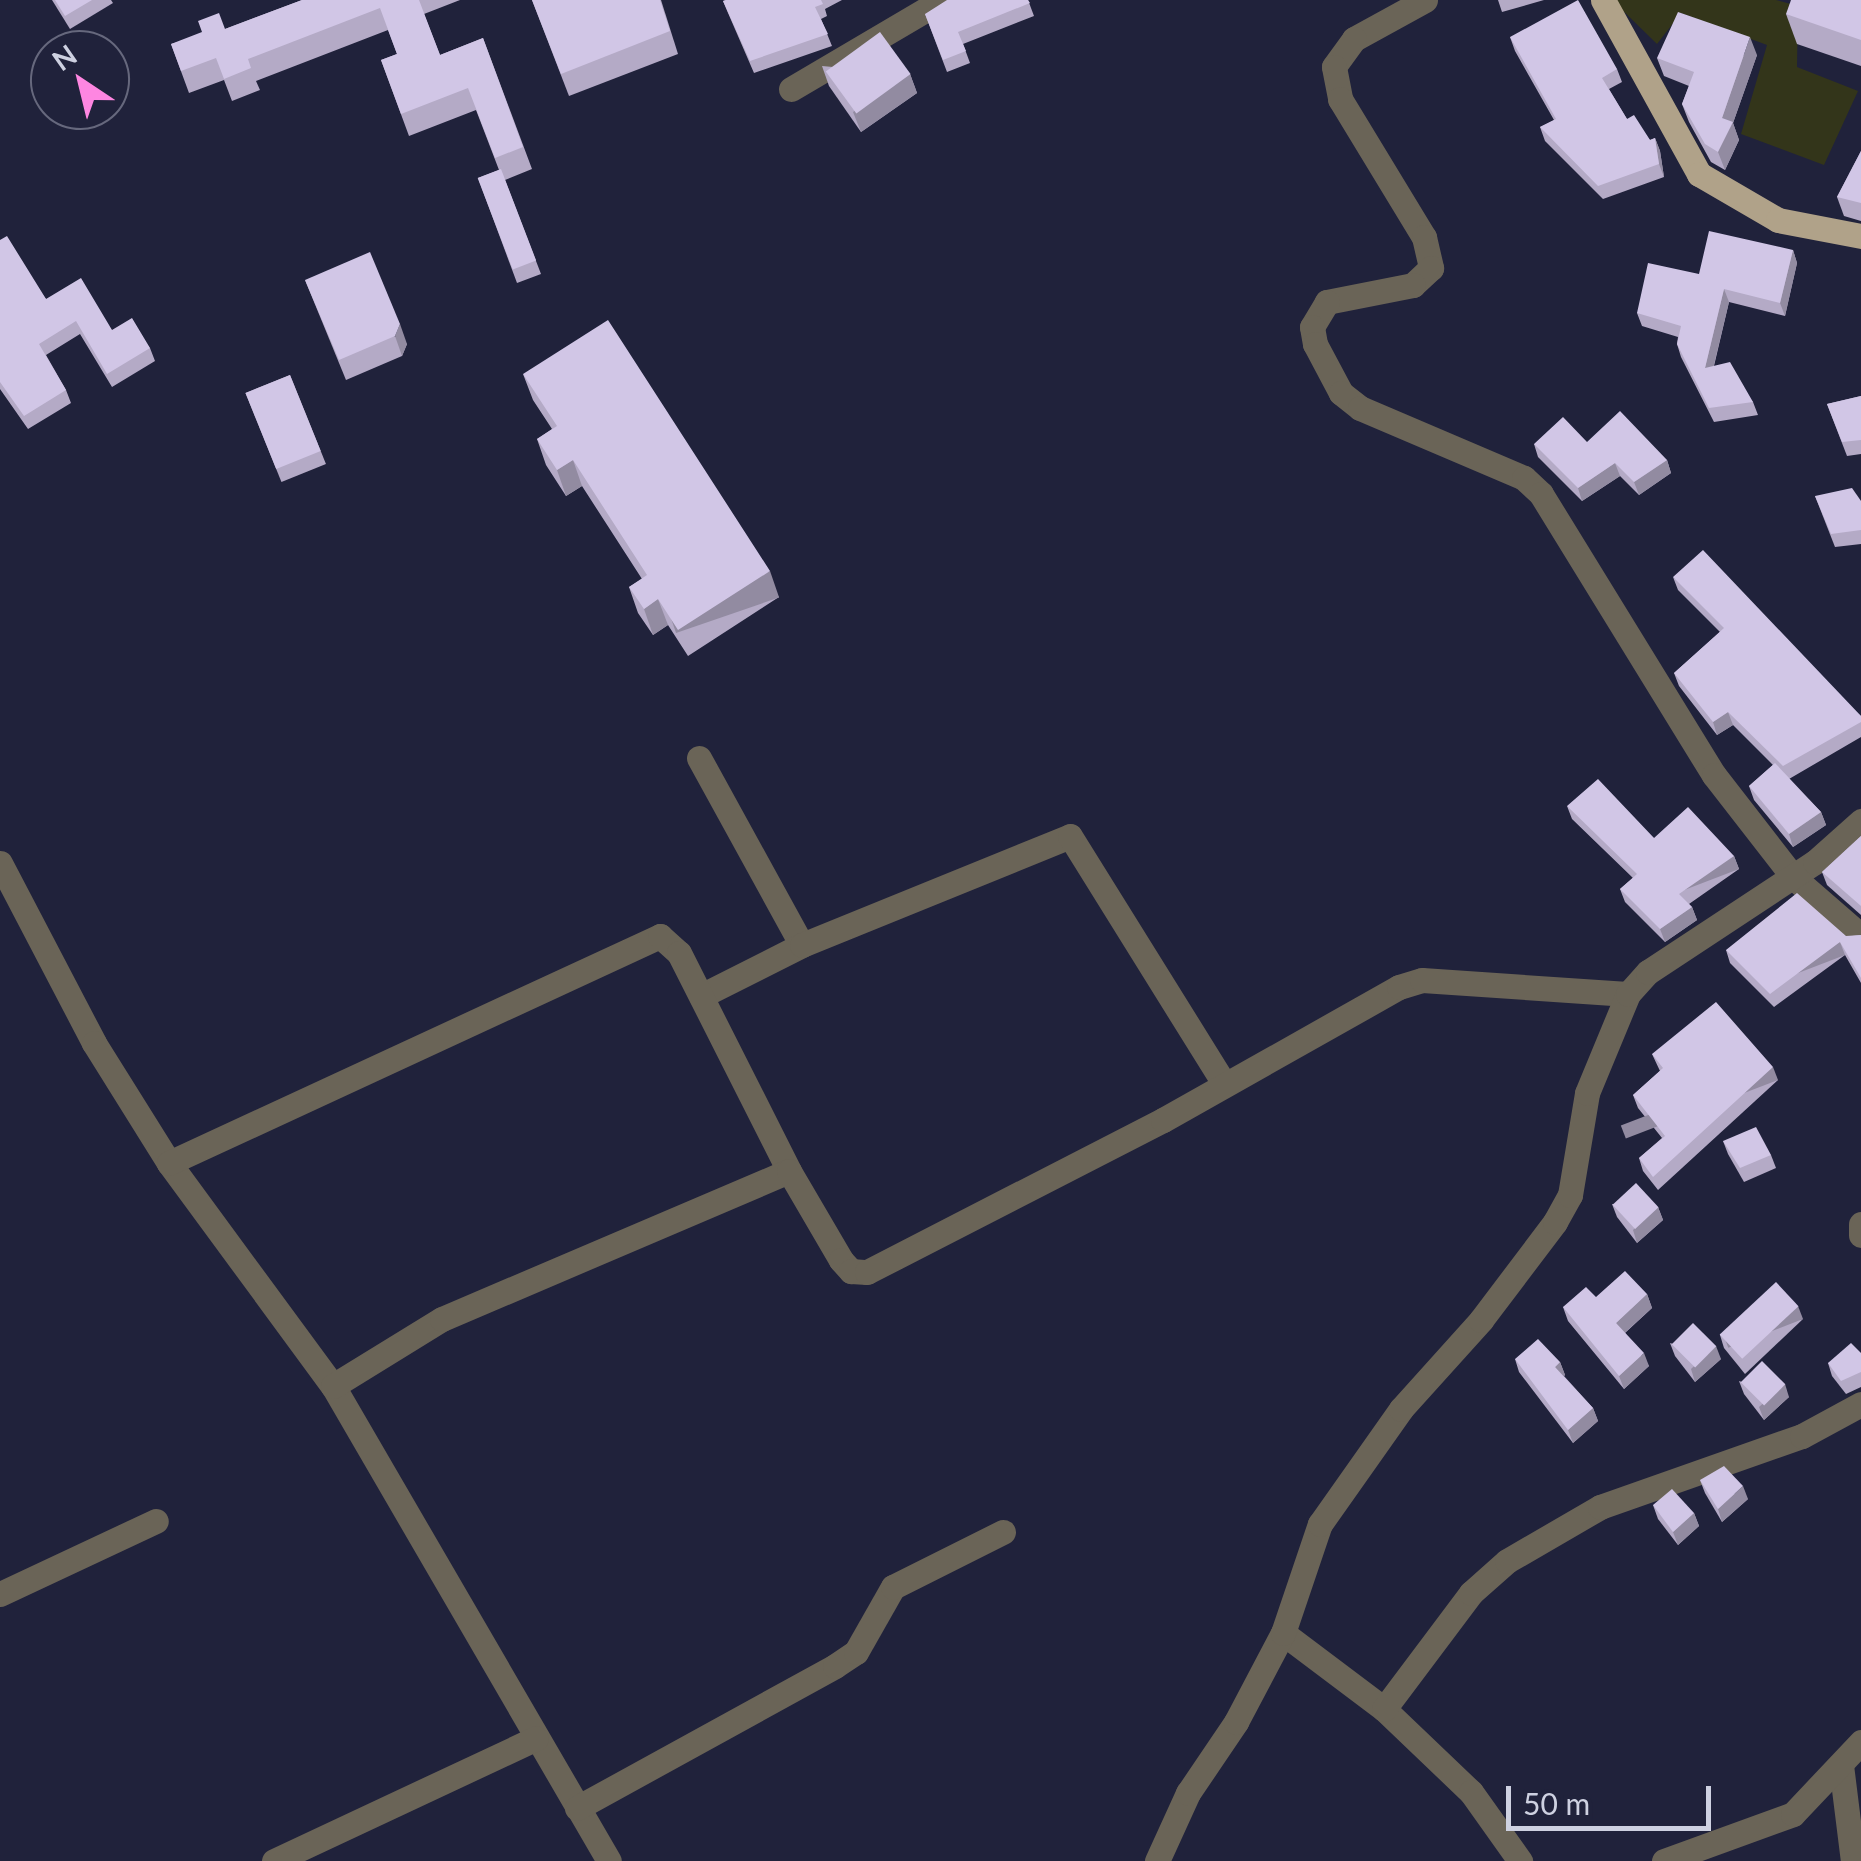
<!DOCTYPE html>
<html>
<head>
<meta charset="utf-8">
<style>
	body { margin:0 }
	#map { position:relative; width:1861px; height:1861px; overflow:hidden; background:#20223b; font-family:Lato,sans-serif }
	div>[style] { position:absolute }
	.green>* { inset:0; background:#33351a }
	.minor>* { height:25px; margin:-12.5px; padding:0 12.5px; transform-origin:12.5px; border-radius:12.5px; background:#6a6457 }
	.major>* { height:25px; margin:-12.5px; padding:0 12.5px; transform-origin:12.5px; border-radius:12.5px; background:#b0a289 }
	.wall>* { inset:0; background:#b4aac6; transform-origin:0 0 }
	.shaded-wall>* { inset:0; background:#928ba1; transform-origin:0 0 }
	.building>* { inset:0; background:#d1c6e6; transform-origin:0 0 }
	span { translate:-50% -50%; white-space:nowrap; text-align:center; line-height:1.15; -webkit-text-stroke:10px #20223b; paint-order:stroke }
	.north { position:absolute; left:30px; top:30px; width:100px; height:100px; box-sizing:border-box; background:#20223b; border:2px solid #66687d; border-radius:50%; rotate:325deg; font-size:28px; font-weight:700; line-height:40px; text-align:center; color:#ced1e1 }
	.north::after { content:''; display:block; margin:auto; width:35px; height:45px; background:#fe86e1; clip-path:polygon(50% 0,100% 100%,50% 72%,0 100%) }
	.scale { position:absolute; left:1506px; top:1786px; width:205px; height:45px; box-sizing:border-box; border:5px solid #ced1e1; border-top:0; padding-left:12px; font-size:30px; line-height:35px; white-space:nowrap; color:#ced1e1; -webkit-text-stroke:8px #20223b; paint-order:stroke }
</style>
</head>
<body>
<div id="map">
	<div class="green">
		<div style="clip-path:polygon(1612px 0,1776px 0,1798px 6px,1797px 67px,1858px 91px,1824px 165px,1741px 134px,1767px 45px,1681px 13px,1657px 44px)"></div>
	</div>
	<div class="minor">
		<div style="left:1425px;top:0;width:81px;rotate:151.2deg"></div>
		<div style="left:1354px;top:39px;width:34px;rotate:126deg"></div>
		<div style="left:1334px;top:67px;width:33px;rotate:79deg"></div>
		<div style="left:1340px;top:99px;width:162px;rotate:58.7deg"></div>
		<div style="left:1424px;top:237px;width:32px;rotate:77deg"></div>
		<div style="left:1431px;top:268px;width:25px;rotate:137deg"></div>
		<div style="left:1413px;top:285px;width:88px;rotate:168.8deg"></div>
		<div style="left:1327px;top:302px;width:29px;rotate:121deg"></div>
		<div style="left:1312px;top:327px;width:17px;rotate:80deg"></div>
		<div style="left:1315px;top:344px;width:55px;rotate:62deg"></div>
		<div style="left:1341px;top:393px;width:24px;rotate:38deg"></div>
		<div style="left:1360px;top:408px;width:178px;rotate:23.1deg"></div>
		<div style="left:1524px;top:478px;width:23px;rotate:43deg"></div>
		<div style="left:1541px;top:494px;width:330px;rotate:58.4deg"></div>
		<div style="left:1714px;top:775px;width:129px;rotate:52.2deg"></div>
		<div style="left:1793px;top:877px;width:90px;rotate:40.9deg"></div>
		<div style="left:791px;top:89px;width:175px;rotate:-30.5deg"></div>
		<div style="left:699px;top:758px;width:213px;rotate:61.2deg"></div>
		<div style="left:802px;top:945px;width:113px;rotate:153.2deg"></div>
		<div style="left:0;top:863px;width:203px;rotate:62.4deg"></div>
		<div style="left:94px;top:1043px;width:142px;rotate:58deg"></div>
		<div style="left:169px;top:1163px;width:277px;rotate:53.7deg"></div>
		<div style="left:333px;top:1386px;width:549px;rotate:59.84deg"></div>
		<div style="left:802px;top:945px;width:289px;rotate:-22.1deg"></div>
		<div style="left:1070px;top:836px;width:293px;rotate:58.1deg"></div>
		<div style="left:169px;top:1163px;width:541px;rotate:-24.81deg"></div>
		<div style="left:660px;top:936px;width:25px;rotate:42deg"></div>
		<div style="left:679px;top:953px;width:244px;rotate:63.2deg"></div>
		<div style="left:1861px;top:1224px;width:11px;rotate:90deg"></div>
		<div style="left:333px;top:1386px;width:128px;rotate:-31.6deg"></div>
		<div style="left:442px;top:1319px;width:377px;rotate:-23.1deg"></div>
		<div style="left:789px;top:1171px;width:103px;rotate:59.7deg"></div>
		<div style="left:841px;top:1260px;width:15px;rotate:48deg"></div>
		<div style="left:851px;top:1271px;width:16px;rotate:4deg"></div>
		<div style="left:867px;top:1272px;width:333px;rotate:-27.2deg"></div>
		<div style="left:1163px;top:1120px;width:271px;rotate:-29.4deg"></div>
		<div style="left:1399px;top:987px;width:24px;rotate:-17deg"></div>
		<div style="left:1422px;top:980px;width:206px;rotate:3.9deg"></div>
		<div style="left:0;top:1594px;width:172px;rotate:-25.1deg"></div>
		<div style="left:1283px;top:1633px;width:126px;rotate:37deg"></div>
		<div style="left:1384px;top:1709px;width:120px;rotate:43.7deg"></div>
		<div style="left:1471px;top:1792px;width:85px;rotate:54.6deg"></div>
		<div style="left:1384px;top:1709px;width:145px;rotate:-53.1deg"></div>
		<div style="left:1471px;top:1593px;width:48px;rotate:-41.6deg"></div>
		<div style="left:1507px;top:1561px;width:108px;rotate:-30.1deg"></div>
		<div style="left:1600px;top:1507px;width:214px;rotate:-19.4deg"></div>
		<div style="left:1802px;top:1436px;width:67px;rotate:-28.5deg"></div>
		<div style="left:1841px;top:1765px;width:97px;rotate:82.9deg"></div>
		<div style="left:577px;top:1808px;width:294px;rotate:-28.8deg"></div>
		<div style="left:835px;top:1666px;width:25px;rotate:-34deg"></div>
		<div style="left:856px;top:1652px;width:75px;rotate:-60.4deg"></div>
		<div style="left:893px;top:1587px;width:123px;rotate:-26.6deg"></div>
		<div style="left:274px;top:1861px;width:289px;rotate:-25.1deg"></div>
		<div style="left:1157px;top:1861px;width:75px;rotate:-65.5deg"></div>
		<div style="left:1188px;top:1793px;width:86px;rotate:-55.9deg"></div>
		<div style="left:1236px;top:1722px;width:101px;rotate:-62.2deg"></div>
		<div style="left:1283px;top:1633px;width:115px;rotate:-71.3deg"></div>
		<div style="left:1320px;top:1524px;width:141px;rotate:-54.8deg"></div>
		<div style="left:1401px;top:1409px;width:120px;rotate:-48deg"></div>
		<div style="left:1481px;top:1320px;width:123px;rotate:-52.9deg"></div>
		<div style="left:1555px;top:1222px;width:31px;rotate:-61deg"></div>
		<div style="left:1570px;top:1195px;width:103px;rotate:-80.5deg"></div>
		<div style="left:1587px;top:1093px;width:107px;rotate:-67.5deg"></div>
		<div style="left:1628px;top:994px;width:30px;rotate:-48deg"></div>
		<div style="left:1648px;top:972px;width:200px;rotate:-33.4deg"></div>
		<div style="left:1815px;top:862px;width:62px;rotate:-41.7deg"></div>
		<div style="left:1664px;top:1861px;width:137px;rotate:-20deg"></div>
		<div style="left:1793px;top:1814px;width:99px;rotate:-46.6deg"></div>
	</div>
	<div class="major">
		<div style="left:1603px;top:0;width:199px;rotate:61.1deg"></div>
		<div style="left:1699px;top:174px;width:91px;rotate:30.2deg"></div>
		<div style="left:1778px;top:220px;width:85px;rotate:10.9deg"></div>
	</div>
	<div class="wall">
		<div style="clip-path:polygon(52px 0,111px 0,113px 3px,70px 29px)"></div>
		<div style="clip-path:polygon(302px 0,460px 0,424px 14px,440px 55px,483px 38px,532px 169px,505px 180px,541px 274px,517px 283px,478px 178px,499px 170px,476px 110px,409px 136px,381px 60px,397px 54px,388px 30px,256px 81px,260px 90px,232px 101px,224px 80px,189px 93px,171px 44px,225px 29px)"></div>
		<div style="clip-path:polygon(532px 0,661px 0,678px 54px,569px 96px)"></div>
		<div style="clip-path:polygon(726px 0,842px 0,825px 9px,827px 16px,821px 19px,832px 46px,754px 73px,728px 13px,723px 1px)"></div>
		<div style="clip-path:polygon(1028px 0,1034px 16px,963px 44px,970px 63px,947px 72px,925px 14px)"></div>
		<div style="clip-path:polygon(1498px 0,1544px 0,1502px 12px)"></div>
		<div style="clip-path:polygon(1861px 0,1861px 66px,1797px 44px,1786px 14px)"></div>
		<div style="clip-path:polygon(1510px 37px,1617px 69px,1622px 82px,1609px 89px,1627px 119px,1650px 140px,1655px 138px,1660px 151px,1664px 177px,1603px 199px,1545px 141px,1540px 127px,1554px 120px,1515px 51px)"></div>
		<div style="clip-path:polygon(1757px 55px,1733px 123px,1739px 140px,1725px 170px,1711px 162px,1689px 122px,1682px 104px,1689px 86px,1664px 76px,1657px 58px)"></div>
		<div style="clip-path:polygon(822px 66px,910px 74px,917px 93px,861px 132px,829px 86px)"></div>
		<div style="clip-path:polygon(1861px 151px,1861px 221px,1844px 216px,1837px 197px)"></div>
		<div style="clip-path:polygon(0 240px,46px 299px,150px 348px,155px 361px,112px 387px,80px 334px,46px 355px,66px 390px,71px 403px,28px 429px,0 389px)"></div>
		<div style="clip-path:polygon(1793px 250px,1797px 263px,1785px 316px,1729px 302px,1714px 366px,1753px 402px,1758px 415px,1714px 422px,1681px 357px,1677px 344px,1678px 337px,1642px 326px,1637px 313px,1699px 274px)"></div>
		<div style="clip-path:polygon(305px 280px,407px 344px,402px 356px,346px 380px)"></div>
		<div style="clip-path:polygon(523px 374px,779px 597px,688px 656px,668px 625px,653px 635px,638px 613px,629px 587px,642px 579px,582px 486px,566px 496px,546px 465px,537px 439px,552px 429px,533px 400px)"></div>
		<div style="left:290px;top:375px;width:96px;height:48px;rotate:68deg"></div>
		<div style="clip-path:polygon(1861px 396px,1861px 454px,1847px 456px,1827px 404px)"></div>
		<div style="clip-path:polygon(1587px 442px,1667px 460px,1671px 473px,1639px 495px,1620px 476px,1582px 501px,1538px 457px,1534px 444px)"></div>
		<div style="clip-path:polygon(1815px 496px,1861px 501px,1861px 544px,1835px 547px)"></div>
		<div style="clip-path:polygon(1673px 577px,1861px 716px,1861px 737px,1789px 779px,1821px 812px,1826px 825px,1793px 847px,1754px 800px,1749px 786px,1773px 765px,1733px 725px,1717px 735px,1679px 686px,1674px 673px,1720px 632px,1678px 590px)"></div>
		<div style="clip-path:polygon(1567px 806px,1654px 838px,1734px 856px,1739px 869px,1689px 904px,1692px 907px,1697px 920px,1665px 942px,1625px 902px,1620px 889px,1633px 878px,1572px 819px)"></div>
		<div style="clip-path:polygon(1861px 836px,1861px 915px,1827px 885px,1822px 872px)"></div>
		<div style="clip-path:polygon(1861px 935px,1861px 983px,1845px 955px,1774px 1007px,1730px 963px,1726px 950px)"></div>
		<div style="clip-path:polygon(1652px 1054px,1778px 1080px,1658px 1190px,1643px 1171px,1639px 1158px,1662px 1138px,1638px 1108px,1633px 1095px,1660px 1071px)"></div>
		<div style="clip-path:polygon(1723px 1141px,1771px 1155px,1776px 1168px,1744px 1182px,1728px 1154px)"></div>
		<div style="clip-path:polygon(1612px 1204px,1658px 1207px,1663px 1220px,1637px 1243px,1617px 1217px)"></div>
		<div style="clip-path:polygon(1647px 1294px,1652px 1308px,1625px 1333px,1649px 1366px,1624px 1389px,1568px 1321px,1563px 1307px,1596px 1297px)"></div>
		<div style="clip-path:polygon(1803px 1319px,1745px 1374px,1724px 1348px,1720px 1335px)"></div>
		<div style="clip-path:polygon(1670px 1343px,1721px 1359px,1695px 1382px,1675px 1356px)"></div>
		<div style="clip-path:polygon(1861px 1353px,1861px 1387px,1846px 1394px,1832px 1376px,1828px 1363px)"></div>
		<div style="clip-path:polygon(1515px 1359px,1560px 1362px,1565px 1375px,1564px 1376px,1593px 1408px,1598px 1421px,1573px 1443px,1519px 1372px)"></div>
		<div style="clip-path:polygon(1739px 1381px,1789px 1397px,1764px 1420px,1744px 1394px)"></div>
		<div style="clip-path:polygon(1700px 1480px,1748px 1499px,1722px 1522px,1705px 1493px)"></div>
		<div style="clip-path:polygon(1653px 1505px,1694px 1513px,1699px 1526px,1678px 1545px,1658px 1519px)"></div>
	</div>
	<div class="shaded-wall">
		<div style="clip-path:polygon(1750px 37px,1757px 55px,1733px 123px,1739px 140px,1725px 170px,1718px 152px,1722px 118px)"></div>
		<div style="clip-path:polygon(910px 74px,917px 93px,861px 132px,853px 112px)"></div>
		<div style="clip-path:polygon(1655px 138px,1660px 151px,1664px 177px,1659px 164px)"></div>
		<div style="clip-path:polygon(1793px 250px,1797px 263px,1785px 316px,1780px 303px)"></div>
		<div style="clip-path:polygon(1724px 289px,1729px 302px,1710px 381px,1705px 368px)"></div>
		<div style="clip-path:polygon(400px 324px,407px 344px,402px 356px,395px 336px)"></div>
		<div style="clip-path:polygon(573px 460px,582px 486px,566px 496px,557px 470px)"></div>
		<div style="clip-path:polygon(1667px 460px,1671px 473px,1639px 495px,1634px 482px)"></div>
		<div style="clip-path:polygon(1615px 463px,1620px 476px,1582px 501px,1578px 488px)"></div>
		<div style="left:770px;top:571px;width:28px;height:109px;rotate:71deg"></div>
		<div style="clip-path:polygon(658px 599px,668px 625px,653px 635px,644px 609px)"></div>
		<div style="clip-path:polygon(1728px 712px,1733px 725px,1717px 735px,1713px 722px)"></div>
		<div style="clip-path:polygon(1821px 812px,1826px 825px,1793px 847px,1789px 834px)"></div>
		<div style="left:1734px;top:856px;width:14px;height:67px;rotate:69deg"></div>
		<div style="clip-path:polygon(1692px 907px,1697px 920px,1665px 942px,1660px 929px)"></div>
		<div style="left:1840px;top:942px;width:14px;height:87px;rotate:69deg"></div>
		<div style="left:1773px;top:1067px;width:14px;height:163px;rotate:69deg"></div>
		<div style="clip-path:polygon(1658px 1207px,1663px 1220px,1637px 1243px,1633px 1230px)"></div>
		<div style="clip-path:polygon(1647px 1294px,1652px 1308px,1621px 1336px,1616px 1323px)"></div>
		<div style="left:1798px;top:1306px;width:14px;height:80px;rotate:69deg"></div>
		<div style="clip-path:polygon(1716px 1346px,1721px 1359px,1695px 1382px,1691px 1369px)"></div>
		<div style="clip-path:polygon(1644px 1353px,1649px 1366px,1624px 1389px,1619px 1376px)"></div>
		<div style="clip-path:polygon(1560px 1362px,1565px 1375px,1559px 1380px,1555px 1367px)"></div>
		<div style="clip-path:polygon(1785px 1384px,1789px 1397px,1764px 1420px,1759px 1407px)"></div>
		<div style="clip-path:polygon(1593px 1408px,1598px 1421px,1573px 1443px,1568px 1430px)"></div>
		<div style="clip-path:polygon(1743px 1486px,1748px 1499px,1722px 1522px,1718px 1509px)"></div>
		<div style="clip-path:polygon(1694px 1513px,1699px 1526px,1678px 1545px,1673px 1532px)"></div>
	</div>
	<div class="building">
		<div style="clip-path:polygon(55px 0,92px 0,65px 16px)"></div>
		<div style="clip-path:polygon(302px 0,419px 0,440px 55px,483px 38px,523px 147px,495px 158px,468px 88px,401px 114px,381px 60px,397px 54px,380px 8px,248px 59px,251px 68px,224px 79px,216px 58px,181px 71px,171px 44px,202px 32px,198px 21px,219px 13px,225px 29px)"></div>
		<div style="clip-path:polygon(532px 0,660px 0,670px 31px,561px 74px)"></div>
		<div style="clip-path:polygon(726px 0,821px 0,823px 4px,815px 7px,828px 34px,750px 61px,723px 1px)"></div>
		<div style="clip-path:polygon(947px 0,1028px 0,1030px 3px,958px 32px,966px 51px,943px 60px,925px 14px)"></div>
		<div style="clip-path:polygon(1578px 0,1617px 69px,1602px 78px,1627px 119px,1634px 115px,1650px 140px,1655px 138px,1659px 164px,1598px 186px,1540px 127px,1556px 119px,1510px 37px)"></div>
		<div style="clip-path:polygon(1791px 0,1861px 0,1861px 40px,1786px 14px)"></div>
		<div style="clip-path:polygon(1678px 12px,1750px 37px,1722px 118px,1733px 122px,1718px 152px,1705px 144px,1682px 104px,1694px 72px,1657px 58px)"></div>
		<div style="left:880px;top:32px;width:52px;height:67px;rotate:54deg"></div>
		<div style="clip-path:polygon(1861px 151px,1861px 203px,1837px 197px)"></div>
		<div style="left:501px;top:169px;width:98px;height:25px;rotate:69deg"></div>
		<div style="clip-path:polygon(1709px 231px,1793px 250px,1780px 303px,1724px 289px,1705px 368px,1730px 362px,1753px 402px,1709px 408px,1677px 344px,1681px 326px,1637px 313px,1648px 263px,1699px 274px)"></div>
		<div style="clip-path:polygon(7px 236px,46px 299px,81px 278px,112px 330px,132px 318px,150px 348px,107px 374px,76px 321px,39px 344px,66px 390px,24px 416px,0 382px,0 240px)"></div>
		<div style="clip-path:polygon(370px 252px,400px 324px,395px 336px,339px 360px,305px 280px)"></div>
		<div style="clip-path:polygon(608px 320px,770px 571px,678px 630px,658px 599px,644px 609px,629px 587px,647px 575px,573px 460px,557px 470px,537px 439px,557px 426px,523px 374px)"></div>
		<div style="left:290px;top:375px;width:82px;height:48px;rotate:68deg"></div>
		<div style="clip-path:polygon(1861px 396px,1861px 440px,1842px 442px,1827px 404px)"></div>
		<div style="clip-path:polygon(1620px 411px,1667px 460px,1634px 482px,1615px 463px,1578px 488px,1534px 444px,1563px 417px,1587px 442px)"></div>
		<div style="clip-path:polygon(1852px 488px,1861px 501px,1861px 530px,1831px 534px,1815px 496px)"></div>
		<div style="clip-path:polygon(1703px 550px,1861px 716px,1861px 722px,1783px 766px,1728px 712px,1713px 722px,1674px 673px,1724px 628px,1673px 577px)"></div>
		<div style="clip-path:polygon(1775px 763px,1821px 812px,1789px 834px,1749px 786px)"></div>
		<div style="clip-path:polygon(1598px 779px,1654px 838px,1688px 807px,1734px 856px,1679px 894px,1692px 907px,1660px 929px,1620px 889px,1637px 874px,1567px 806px)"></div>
		<div style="clip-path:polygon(1861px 836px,1861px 906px,1822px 872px)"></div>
		<div style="clip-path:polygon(1797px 893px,1846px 936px,1861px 935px,1861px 978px,1840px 942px,1770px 994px,1726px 950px)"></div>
		<div style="clip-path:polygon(1716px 1002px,1773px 1067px,1653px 1177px,1639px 1158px,1665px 1136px,1633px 1095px,1663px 1068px,1652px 1054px)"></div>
		<div style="clip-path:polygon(1756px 1127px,1771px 1155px,1740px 1168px,1723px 1141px)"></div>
		<div style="left:1636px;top:1183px;width:33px;height:32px;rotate:47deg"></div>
		<div style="clip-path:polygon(1625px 1271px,1647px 1294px,1616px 1323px,1644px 1353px,1619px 1376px,1563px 1307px,1586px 1287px,1596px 1297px)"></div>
		<div style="left:1776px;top:1282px;width:33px;height:77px;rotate:47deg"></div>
		<div style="left:1693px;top:1323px;width:33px;height:30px;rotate:45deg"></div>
		<div style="clip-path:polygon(1538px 1339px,1560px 1362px,1555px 1367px,1593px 1408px,1568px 1430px,1515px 1359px)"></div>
		<div style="clip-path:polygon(1851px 1343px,1861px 1353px,1861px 1372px,1841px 1381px,1828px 1363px)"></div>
		<div style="left:1762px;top:1361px;width:33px;height:30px;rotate:45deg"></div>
		<div style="clip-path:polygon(1724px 1466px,1743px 1486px,1718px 1509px,1700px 1480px)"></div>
		<div style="clip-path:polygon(1672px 1489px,1694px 1513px,1673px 1532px,1653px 1505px)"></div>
	</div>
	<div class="north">N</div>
	<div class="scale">50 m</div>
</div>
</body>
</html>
